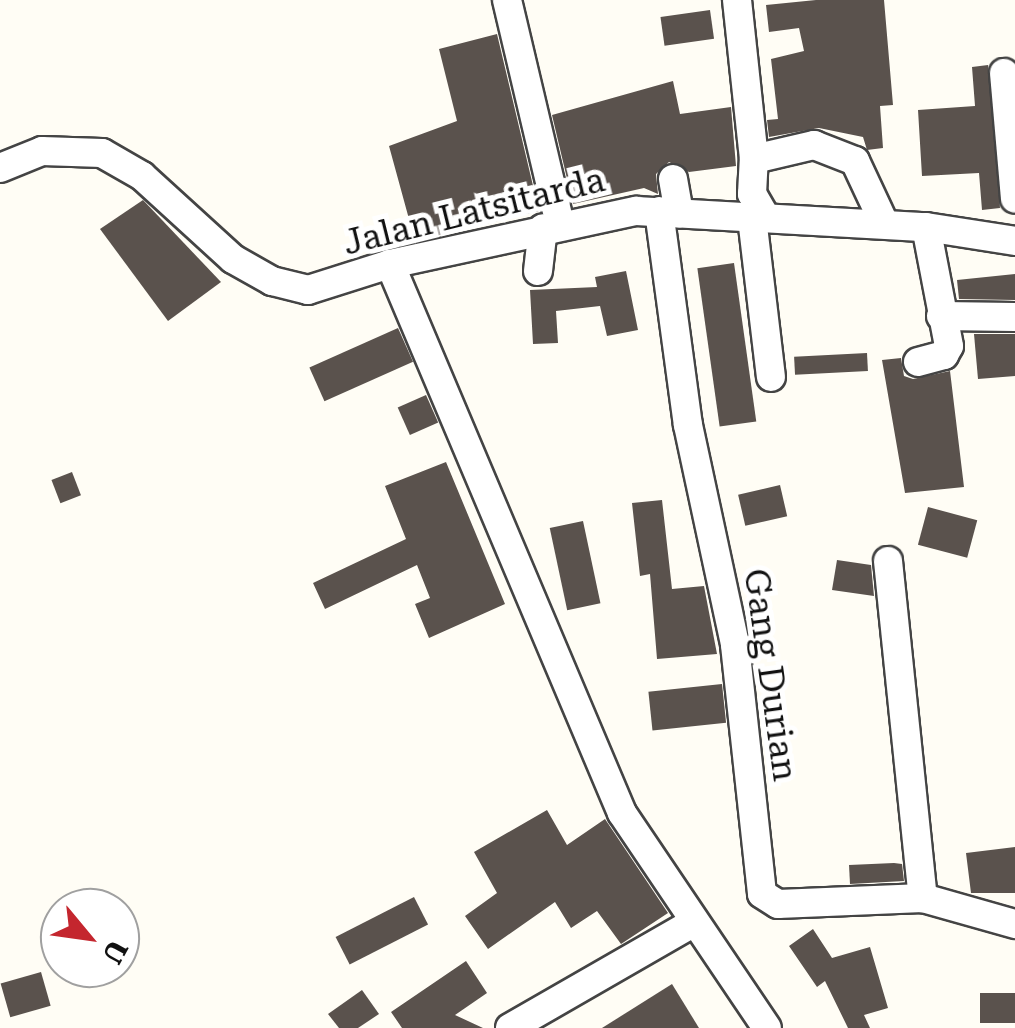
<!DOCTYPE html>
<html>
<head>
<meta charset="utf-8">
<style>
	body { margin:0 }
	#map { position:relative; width:1015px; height:1028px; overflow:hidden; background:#fffdf5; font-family:"Roboto Serif",serif }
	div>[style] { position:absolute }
	.building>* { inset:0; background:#5a524d; transform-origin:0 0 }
	.roads { filter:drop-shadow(2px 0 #444) drop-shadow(-2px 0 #444) drop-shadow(0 2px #444) drop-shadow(0 -2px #444) }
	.minor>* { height:28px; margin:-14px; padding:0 14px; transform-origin:14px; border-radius:14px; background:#fff }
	span { translate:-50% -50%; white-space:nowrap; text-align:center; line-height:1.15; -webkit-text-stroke:10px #fff; paint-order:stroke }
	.street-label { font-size:35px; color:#111 }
	.north { position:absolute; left:40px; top:888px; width:100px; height:100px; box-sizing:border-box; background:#fff; border:2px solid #a0a0a0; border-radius:50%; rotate:119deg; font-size:28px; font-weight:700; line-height:40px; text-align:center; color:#111 }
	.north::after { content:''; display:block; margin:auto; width:35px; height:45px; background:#c4262e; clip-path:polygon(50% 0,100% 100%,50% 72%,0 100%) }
</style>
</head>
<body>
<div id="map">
	<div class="building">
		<div style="clip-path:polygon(816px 0,884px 0,893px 105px,880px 106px,883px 148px,867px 150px,863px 137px,819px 128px,769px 137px,767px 120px,778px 119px,771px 59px,804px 51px,799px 28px,769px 32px,766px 5px)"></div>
		<div style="left:710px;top:10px;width:29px;height:50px;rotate:82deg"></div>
		<div style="clip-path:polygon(497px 34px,539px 211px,415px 241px,389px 146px,457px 121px,439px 49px)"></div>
		<div style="clip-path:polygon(988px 65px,1000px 208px,982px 210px,979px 173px,922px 176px,918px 110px,975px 106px,972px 67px)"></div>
		<div style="clip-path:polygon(673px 81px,680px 114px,731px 107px,736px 166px,689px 172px,669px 162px,656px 174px,658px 194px,644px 188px,573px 204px,552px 115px)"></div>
		<div style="clip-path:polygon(143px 200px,221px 282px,168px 321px,100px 229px)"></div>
		<div style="left:734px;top:263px;width:160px;height:37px;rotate:82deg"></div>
		<div style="clip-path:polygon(626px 271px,638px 330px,607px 336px,600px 306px,556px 311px,558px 343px,533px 344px,530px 290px,597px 287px,595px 277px)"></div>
		<div style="clip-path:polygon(1015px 274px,1015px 300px,959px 299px,957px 280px)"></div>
		<div style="left:398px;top:328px;width:37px;height:97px;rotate:66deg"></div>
		<div style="clip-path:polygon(974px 334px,1015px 334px,1015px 376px,978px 379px)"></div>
		<div style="left:867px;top:353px;width:18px;height:73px;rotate:87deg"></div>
		<div style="clip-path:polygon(901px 358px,904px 376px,913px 379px,950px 371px,964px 487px,905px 493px,882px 360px)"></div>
		<div style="left:426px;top:395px;width:30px;height:31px;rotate:66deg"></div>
		<div style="clip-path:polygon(446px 462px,505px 604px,429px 638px,415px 604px,430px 598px,417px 565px,325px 609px,313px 583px,406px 539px,385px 486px)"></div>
		<div style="left:72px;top:472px;width:25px;height:22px;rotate:69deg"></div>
		<div style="left:780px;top:485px;width:32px;height:43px;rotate:77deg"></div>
		<div style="clip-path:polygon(662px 500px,672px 589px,704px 586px,717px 654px,657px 659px,650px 574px,640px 576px,632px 503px)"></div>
		<div style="left:928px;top:507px;width:51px;height:39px;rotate:15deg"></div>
		<div style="left:583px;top:521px;width:84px;height:34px;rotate:78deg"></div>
		<div style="clip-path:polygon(837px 560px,871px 565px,874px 596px,832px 590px)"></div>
		<div style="left:722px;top:684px;width:39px;height:74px;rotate:84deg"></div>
		<div style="clip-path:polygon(547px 810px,567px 845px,605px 819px,668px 913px,621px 944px,597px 911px,571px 928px,555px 902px,488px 949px,465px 916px,497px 893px,474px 852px)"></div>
		<div style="clip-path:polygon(1015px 847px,1015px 893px,971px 893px,966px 853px)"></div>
		<div style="clip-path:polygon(894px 863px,902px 864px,904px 881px,850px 884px,849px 865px)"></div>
		<div style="left:414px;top:897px;width:31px;height:88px;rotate:63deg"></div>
		<div style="clip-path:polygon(813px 929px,832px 958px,870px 947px,888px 1008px,864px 1015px,870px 1028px,848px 1028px,825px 981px,817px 987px,789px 946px)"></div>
		<div style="clip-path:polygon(466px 961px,487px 993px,455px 1015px,483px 1028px,402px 1028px,391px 1012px)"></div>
		<div style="left:41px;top:972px;width:35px;height:42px;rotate:74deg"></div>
		<div style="clip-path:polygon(672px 984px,699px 1028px,602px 1028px)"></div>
		<div style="clip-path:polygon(362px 990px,379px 1014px,358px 1028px,339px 1028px,328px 1014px)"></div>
		<div style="left:1015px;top:993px;width:30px;height:35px;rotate:90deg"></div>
	</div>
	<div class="roads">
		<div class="minor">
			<div style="left:507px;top:0;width:231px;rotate:76.7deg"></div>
			<div style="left:737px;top:0;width:160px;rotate:83.9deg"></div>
			<div style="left:1004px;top:73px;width:126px;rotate:85deg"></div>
			<div style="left:0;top:168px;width:45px;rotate:-22deg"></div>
			<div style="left:42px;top:151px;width:60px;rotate:1.9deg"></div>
			<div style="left:102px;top:153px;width:46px;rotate:29.9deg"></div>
			<div style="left:142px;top:176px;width:123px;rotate:42.4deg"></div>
			<div style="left:233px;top:259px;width:45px;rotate:29.4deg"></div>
			<div style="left:272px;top:281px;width:37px;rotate:14deg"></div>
			<div style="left:308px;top:290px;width:86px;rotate:-17.6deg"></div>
			<div style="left:390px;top:264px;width:252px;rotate:-12.2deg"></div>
			<div style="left:636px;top:211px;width:290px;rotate:3.2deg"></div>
			<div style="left:926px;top:227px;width:90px;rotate:8.9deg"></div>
			<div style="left:673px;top:179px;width:35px;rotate:80deg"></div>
			<div style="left:659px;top:211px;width:216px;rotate:82.3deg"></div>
			<div style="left:688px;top:425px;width:225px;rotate:77.9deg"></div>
			<div style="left:735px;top:645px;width:250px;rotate:83.8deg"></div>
			<div style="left:762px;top:894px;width:19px;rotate:32deg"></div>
			<div style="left:778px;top:904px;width:145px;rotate:-2.4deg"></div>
			<div style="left:923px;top:898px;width:96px;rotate:15.8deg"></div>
			<div style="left:752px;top:218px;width:160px;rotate:83.2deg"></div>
			<div style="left:766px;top:218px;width:28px;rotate:-120deg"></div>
			<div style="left:752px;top:194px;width:35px;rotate:-87deg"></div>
			<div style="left:754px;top:159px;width:62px;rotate:-13.1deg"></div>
			<div style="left:814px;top:145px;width:44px;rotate:21.3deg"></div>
			<div style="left:855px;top:161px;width:68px;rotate:64.9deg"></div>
			<div style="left:390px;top:264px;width:596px;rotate:67.09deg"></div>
			<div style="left:622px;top:813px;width:259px;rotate:56deg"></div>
			<div style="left:538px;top:271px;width:43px;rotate:-83.4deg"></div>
			<div style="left:941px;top:316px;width:74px;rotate:0.8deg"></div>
			<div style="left:918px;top:362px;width:27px;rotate:-15deg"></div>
			<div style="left:944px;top:355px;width:10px;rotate:-61deg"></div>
			<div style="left:949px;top:346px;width:121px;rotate:-100.9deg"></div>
			<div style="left:888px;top:561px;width:339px;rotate:84.1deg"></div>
			<div style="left:510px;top:1028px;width:212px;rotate:-29.9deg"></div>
		</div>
	</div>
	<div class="street-label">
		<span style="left:474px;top:212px;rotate:-14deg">Jalan Latsitarda</span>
		<span style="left:770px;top:675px;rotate:82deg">Gang Durian</span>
	</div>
	<div class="north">U</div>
</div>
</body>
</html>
